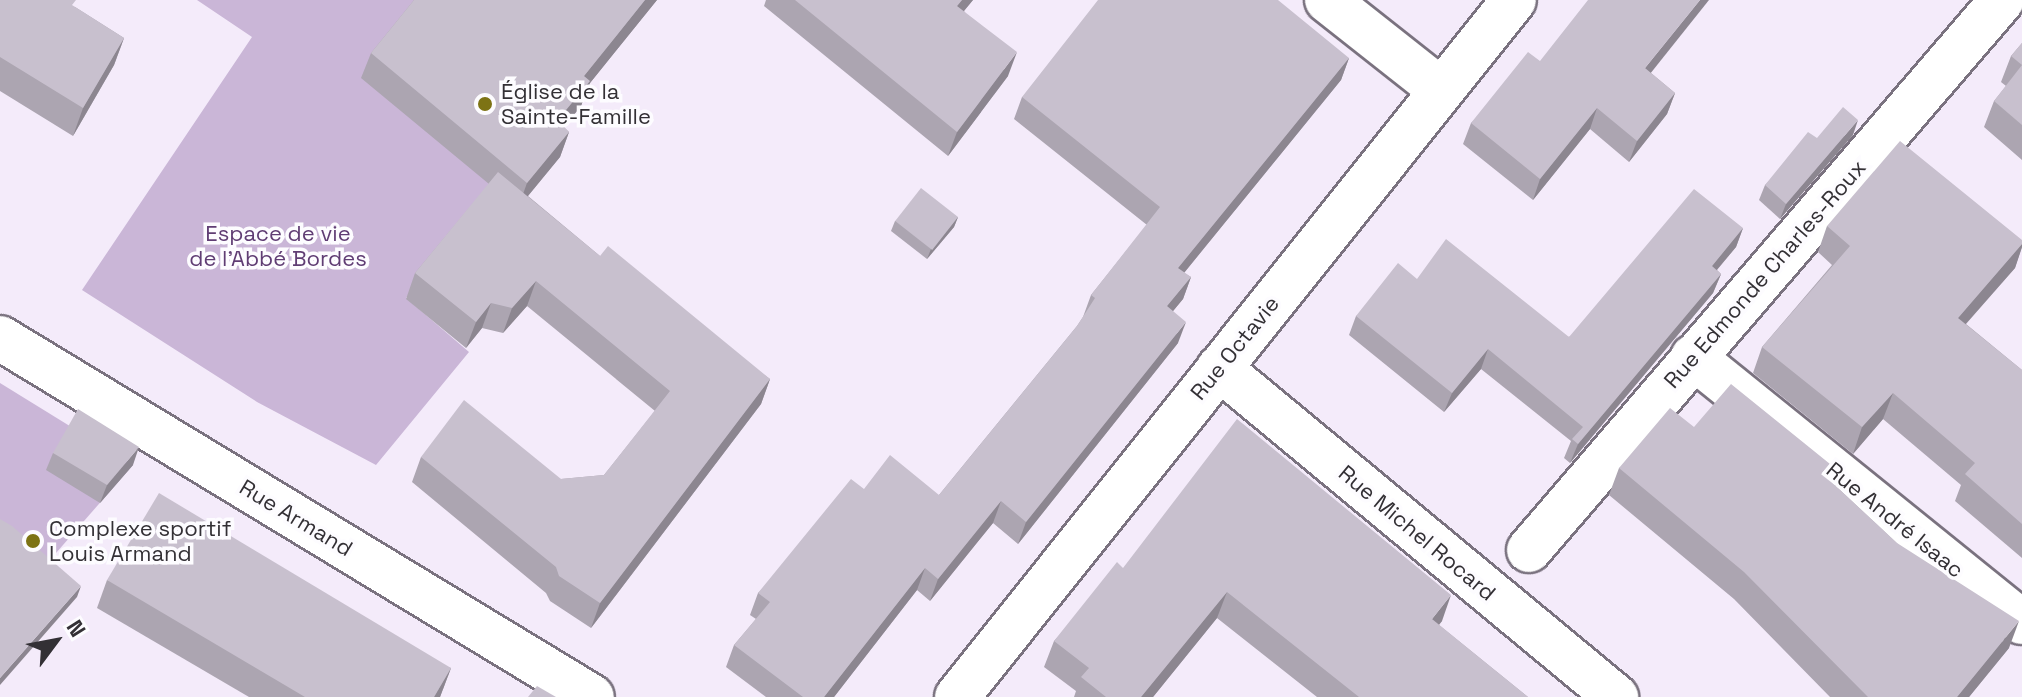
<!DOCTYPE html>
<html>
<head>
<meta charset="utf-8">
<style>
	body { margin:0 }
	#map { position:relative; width:2022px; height:697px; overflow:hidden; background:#f4ebfa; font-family:"Space Grotesk",sans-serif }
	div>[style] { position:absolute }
	.green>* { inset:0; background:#cab6d7 }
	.roads { filter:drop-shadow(2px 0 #7a727f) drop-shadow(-2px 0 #7a727f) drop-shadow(0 2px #7a727f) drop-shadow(0 -2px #7a727f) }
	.minor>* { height:44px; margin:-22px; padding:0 22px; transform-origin:22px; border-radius:22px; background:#fff }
	.wall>* { inset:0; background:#aca5b1 }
	.shaded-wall>* { inset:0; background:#8c8690 }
	.building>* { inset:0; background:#c8c0ce; transform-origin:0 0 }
	.dots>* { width:22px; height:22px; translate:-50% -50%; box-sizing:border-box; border:4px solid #fdfcff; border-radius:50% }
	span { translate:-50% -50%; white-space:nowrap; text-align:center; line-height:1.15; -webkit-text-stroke:7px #fdfcff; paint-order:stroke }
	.poi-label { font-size:22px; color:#333035 }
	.left { translate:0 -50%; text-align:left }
	.park-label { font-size:22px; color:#603d74 }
	.street-label { font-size:22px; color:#333035 }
	.north { position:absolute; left:16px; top:601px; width:80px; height:80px; -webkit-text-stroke:6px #fdfcff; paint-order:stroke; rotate:58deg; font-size:22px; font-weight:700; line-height:32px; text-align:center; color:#333035 }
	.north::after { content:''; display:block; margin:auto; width:28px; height:36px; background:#333035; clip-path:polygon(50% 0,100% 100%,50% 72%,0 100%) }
</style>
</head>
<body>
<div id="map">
	<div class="green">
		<div style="clip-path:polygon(197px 0,426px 0,493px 187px,406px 298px,469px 352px,376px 465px,257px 402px,82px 290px,252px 37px)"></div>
		<div style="clip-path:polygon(0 383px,133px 465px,0 617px)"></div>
	</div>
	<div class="roads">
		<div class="minor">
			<div style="left:1327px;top:0;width:145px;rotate:38.3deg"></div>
			<div style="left:0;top:338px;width:692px;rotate:31.23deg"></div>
			<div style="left:1693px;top:357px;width:422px;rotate:38.9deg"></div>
			<div style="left:1219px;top:368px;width:516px;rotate:39.65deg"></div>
			<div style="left:1529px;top:550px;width:725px;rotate:-49.3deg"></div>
			<div style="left:957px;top:697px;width:892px;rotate:-51.37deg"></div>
		</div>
	</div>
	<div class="wall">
		<div style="clip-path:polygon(0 0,75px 7px,124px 38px,114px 65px,73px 136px,0 91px)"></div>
		<div style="clip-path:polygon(414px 0,657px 0,590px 83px,581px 106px,564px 127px,569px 132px,560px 157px,528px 196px,600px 256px,770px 379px,761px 404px,591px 628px,550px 601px,546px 593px,412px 482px,421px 457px,561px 479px,604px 475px,655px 411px,527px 306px,503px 333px,482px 328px,466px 348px,406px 299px,415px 273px,489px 184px,361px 78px,371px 53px)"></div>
		<div style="clip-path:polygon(766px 0,973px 0,964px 11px,1008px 76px,948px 156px,764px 6px)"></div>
		<div style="clip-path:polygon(2022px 43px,2022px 160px,1984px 127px,1994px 101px,2006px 86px,2001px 82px,2011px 56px)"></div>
		<div style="clip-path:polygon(1349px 58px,1341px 80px,1184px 273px,1191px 277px,1183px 299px,1173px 311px,1178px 343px,1018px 544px,993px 523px,930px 601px,917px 590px,834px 697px,766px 697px,726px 667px,734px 645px,756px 619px,750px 615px,758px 593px,864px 489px,939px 495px,1077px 326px,1083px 317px,1091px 295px,1147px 225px,1014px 119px,1022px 97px)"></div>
		<div style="clip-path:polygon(1540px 61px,1651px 73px,1675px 93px,1667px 114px,1629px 162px,1590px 129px,1533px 200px,1463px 144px,1471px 123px)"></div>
		<div style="clip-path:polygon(1853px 135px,1780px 219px,1759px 200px,1765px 185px,1817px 138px)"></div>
		<div style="clip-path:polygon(958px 217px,954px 227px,927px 259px,891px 231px,895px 221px)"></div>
		<div style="clip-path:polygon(1827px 226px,2022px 240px,2022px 247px,2015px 268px,1966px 324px,2022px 370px,2022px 558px,1955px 501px,1961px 485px,1883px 419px,1853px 454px,1753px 373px,1762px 347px,1832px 265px,1818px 252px)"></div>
		<div style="clip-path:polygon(1743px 228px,1736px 247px,1717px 270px,1721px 274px,1713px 293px,1570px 463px,1564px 458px,1571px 441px,1481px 369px,1444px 412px,1349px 335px,1356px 316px,1417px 279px,1569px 337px)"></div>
		<div style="clip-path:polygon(1694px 427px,1825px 476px,2009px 648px,1969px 697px,1830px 697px,1734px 599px,1609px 495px,1619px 468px)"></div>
		<div style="clip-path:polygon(53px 453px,133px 465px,100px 503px,46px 470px)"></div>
		<div style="clip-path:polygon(1123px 568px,1442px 621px,1439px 625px,1528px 697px,1317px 697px,1217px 618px,1153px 697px,1074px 697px,1076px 691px,1044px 667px,1054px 641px)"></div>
		<div style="clip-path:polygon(107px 580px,451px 668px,440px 697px,249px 697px,97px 608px)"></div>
	</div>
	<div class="shaded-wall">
		<div style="clip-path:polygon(645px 0,657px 0,590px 83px,581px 106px,548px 147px,557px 121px,584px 76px)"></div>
		<div style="clip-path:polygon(962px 0,973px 0,948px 30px,957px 6px)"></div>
		<div style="clip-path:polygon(1700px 0,1709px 0,1638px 89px,1645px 68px)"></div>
		<div style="clip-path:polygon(124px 38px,114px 65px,73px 136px,83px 108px)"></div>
		<div style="clip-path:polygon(1017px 52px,1008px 76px,948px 156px,957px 132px)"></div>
		<div style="clip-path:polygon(1349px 58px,1341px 80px,1170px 290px,1178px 268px)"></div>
		<div style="clip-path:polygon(1675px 93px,1667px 114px,1629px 162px,1637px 141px)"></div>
		<div style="clip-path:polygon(1597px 108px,1590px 129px,1533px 200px,1540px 179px)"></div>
		<div style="clip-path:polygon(1858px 120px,1853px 135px,1780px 219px,1786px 204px)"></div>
		<div style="clip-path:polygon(569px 132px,560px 157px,518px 208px,527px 183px)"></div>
		<div style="clip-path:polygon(958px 217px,954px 227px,927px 259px,931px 249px)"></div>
		<div style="clip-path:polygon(1743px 228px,1736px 247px,1704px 285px,1712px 266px)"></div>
		<div style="clip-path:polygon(2022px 244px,2022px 247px,2015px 268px,1948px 344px,1958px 318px)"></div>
		<div style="clip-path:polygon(1721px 274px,1713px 293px,1570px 463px,1578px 444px)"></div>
		<div style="clip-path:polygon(1191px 277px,1183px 299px,1159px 328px,1167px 306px)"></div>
		<div style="clip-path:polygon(536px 281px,527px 306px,503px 333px,512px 308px)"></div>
		<div style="clip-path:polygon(491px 303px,482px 328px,466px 348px,476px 322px)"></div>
		<div style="clip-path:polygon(1186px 322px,1178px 343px,1018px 544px,1026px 522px)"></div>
		<div style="clip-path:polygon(1488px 349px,1481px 369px,1444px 412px,1452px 393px)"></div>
		<div style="clip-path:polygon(770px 379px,761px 404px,591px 628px,600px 603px)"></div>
		<div style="clip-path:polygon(1893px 393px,1883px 419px,1853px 454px,1862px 427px)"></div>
		<div style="clip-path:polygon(139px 447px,133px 465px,100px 503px,107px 485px)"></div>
		<div style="clip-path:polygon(1001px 501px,993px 523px,930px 601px,938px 579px)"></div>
		<div style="clip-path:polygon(925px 568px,917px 590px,834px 697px,824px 697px)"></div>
		<div style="clip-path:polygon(81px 586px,77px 597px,0 685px,0 678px)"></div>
		<div style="clip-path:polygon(1227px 592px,1217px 618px,1153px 697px,1141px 697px)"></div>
		<div style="clip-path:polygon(1451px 595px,1442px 621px,1422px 645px,1432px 619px)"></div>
		<div style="clip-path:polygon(2019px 621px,2009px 648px,1969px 697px,1957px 697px)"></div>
		<div style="clip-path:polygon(451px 668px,440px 697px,434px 697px)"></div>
	</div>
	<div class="building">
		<div style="clip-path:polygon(0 0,76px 0,72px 5px,124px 38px,83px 108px,0 57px)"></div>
		<div style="clip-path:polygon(414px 0,645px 0,584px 76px,590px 81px,557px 121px,569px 132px,527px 183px,371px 53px)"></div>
		<div style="clip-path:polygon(795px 0,962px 0,957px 6px,1017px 52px,957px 132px)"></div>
		<div style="clip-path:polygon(1098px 0,1278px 0,1349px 58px,1178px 268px,1191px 277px,1167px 306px,1186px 322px,1026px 522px,1001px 501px,938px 579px,925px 568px,824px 697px,803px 697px,734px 645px,770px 602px,758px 593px,851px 479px,864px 489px,890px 455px,939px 495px,1077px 326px,1095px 298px,1091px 295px,1160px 207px,1022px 97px)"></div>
		<div style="clip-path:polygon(1588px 0,1700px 0,1645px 68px,1675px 93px,1637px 141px,1597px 108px,1540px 179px,1471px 123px,1528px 52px,1540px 61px)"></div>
		<div style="clip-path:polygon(2022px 43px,2022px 65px,2011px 56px)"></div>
		<div style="clip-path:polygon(2022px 65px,2022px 125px,1994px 101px)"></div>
		<div style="clip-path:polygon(1843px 107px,1858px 120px,1786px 204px,1765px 185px,1808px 132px,1817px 138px)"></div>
		<div style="clip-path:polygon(1900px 141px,2022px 240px,2022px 244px,1958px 318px,2022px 370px,2022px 524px,1965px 474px,1975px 463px,1893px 393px,1862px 427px,1762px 347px,1850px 246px,1827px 226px)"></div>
		<div style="clip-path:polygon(498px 172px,600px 256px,608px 246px,770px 379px,600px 603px,559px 576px,556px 567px,421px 457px,464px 400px,561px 479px,604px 475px,670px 391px,536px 281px,512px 308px,491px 303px,476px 322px,415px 273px)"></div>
		<div style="left:921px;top:188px;width:47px;height:42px;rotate:38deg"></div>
		<div style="clip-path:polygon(1694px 189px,1743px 228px,1712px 266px,1721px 274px,1578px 444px,1572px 439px,1583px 427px,1488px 349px,1452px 393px,1356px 316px,1398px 263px,1417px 279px,1446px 239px,1569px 337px)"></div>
		<div style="clip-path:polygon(1731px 384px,1830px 464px,1822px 473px,1897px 543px,2019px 621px,1957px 697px,1868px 697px,1744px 572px,1619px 468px,1670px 408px,1694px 427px)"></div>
		<div style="clip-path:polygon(78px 409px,139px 447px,107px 485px,53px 453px)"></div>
		<div style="clip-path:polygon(1237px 419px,1451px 595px,1432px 619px,1528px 697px,1359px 697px,1227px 592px,1141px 697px,1106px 697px,1081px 677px,1089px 668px,1054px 641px,1117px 562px,1123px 568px)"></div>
		<div style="clip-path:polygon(159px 493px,451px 668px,434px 697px,305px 697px,107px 580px)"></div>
		<div style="clip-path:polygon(0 519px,12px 526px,81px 586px,0 678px)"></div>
		<div style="clip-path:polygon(537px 686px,556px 697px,528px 697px)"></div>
	</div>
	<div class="dots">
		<div style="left:485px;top:104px;background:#7d7314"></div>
		<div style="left:33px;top:541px;background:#7d7314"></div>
	</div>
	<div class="poi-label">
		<span class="left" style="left:501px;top:104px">Église de la<br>Sainte-Famille</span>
		<span class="left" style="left:49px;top:541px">Complexe sportif<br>Louis Armand</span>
	</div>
	<div class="park-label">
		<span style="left:278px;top:246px">Espace de vie<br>de l'Abbé Bordes</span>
	</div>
	<div class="street-label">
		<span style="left:1765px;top:274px;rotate:-49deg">Rue Edmonde Charles-Roux</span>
		<span style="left:1235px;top:348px;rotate:-51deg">Rue Octavie</span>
		<span style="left:296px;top:518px;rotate:31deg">Rue Armand</span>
		<span style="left:1895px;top:520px;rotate:39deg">Rue André Isaac</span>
		<span style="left:1417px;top:533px;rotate:40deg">Rue Michel Rocard</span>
	</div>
	<div class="north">N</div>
</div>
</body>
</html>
